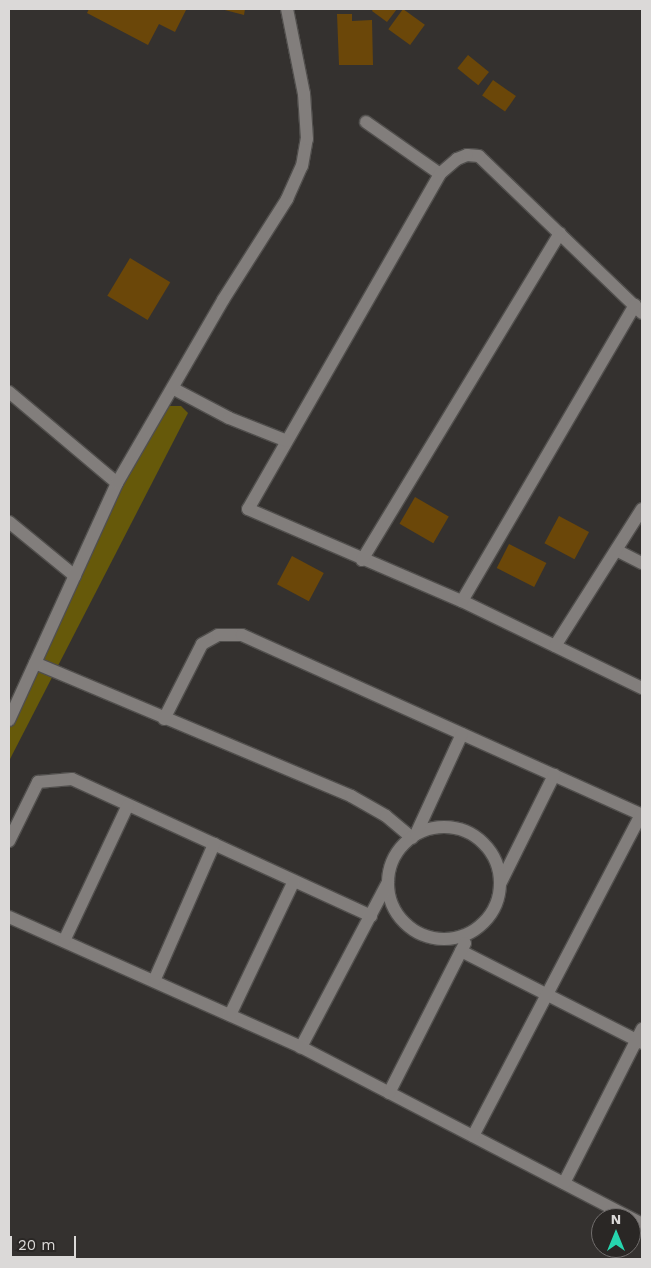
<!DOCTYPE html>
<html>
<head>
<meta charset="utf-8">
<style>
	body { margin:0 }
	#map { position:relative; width:651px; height:1268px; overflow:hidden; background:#34312f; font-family:"Work Sans",sans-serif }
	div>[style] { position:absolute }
	.green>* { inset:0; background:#66590a }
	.building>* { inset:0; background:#6b4709; transform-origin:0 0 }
	.roads { filter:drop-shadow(1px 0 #514f4d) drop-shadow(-1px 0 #514f4d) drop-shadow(0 1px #514f4d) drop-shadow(0 -1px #514f4d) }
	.minor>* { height:12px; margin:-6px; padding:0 6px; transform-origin:6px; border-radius:6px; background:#827e7c }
	.minor>.ring { margin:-6px; padding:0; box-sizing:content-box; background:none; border:12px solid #827e7c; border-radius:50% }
	span { translate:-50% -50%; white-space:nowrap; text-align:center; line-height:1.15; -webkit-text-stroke:4px #2a2725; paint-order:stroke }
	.frame { position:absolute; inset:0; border:10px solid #dbd9d8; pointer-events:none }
	.north { position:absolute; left:591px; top:1208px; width:50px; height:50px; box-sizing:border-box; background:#2a2725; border:1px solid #716e6d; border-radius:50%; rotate:0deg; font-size:14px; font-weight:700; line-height:20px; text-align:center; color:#dbd9d8 }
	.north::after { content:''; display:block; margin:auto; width:18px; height:22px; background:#26d5ae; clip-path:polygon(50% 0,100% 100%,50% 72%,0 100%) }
	.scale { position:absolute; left:10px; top:1236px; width:66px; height:22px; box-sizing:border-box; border:2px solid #dbd9d8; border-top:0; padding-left:6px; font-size:15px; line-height:18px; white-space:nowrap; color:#dbd9d8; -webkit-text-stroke:4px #2a2725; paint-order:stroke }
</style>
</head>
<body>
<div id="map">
	<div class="green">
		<div style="clip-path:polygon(169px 406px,181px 406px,188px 413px,9px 761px,9px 720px,105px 517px)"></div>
	</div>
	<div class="building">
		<div style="clip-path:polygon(89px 9px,183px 9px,186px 10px,175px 32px,159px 24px,148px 45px,87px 13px)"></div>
		<div style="clip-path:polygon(221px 9px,245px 9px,244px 15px)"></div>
		<div style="clip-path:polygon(373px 9px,397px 9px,387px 22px,372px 11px)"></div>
		<div style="left:403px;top:9px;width:27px;height:25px;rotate:36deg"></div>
		<div style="clip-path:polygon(337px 14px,352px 14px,352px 21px,372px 20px,373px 65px,339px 65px)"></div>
		<div style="left:468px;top:55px;width:27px;height:17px;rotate:39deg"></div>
		<div style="left:493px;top:80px;width:28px;height:19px;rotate:35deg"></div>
		<div style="left:130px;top:258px;width:47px;height:44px;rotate:31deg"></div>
		<div style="left:415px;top:497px;width:39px;height:31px;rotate:30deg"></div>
		<div style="left:559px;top:516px;width:34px;height:31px;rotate:28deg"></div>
		<div style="left:509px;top:544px;width:42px;height:27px;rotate:27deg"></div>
		<div style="left:292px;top:556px;width:36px;height:32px;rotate:28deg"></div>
	</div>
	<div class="roads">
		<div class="minor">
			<div style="left:366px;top:122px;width:90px;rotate:35.1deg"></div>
			<div style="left:642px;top:313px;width:226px;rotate:-136.1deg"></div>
			<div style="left:479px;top:156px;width:12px;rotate:-175deg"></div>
			<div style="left:467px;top:155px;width:11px;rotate:158deg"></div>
			<div style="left:457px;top:159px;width:23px;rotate:139deg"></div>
			<div style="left:440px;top:174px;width:386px;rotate:119.8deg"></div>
			<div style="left:248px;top:509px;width:233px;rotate:23.3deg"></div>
			<div style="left:462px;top:601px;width:200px;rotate:25.8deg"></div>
			<div style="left:174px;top:389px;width:62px;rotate:27.8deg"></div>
			<div style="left:229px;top:418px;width:62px;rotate:21.6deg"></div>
			<div style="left:9px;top:392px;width:141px;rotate:40.1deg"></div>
			<div style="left:9px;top:522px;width:85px;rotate:39.3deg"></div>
			<div style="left:618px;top:551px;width:27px;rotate:27deg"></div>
			<div style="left:362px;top:560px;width:382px;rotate:-58.8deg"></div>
			<div style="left:462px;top:601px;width:343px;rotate:-59.7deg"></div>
			<div style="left:555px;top:646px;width:162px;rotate:-57.6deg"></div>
			<div style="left:35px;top:663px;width:343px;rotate:22.8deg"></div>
			<div style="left:351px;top:796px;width:40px;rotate:29.7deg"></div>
			<div style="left:386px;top:816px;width:34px;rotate:40deg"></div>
			<div style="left:164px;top:719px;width:84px;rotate:-63.1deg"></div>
			<div style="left:202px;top:644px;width:18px;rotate:-29deg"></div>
			<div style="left:218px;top:635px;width:24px"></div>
			<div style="left:242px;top:635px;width:439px;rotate:24.2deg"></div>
			<div style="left:9px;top:720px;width:260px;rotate:-65.5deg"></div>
			<div style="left:117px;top:483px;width:211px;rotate:-59.9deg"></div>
			<div style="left:223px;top:300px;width:120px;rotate:-57.6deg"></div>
			<div style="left:287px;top:199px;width:36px;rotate:-66deg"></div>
			<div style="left:302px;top:166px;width:27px;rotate:-80deg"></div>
			<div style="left:307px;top:139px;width:45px;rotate:-93.8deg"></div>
			<div style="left:304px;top:94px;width:87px;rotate:-101.3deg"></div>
			<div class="ring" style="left:388px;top:827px;width:100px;height:100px"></div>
			<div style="left:416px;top:834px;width:110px;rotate:-65.3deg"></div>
			<div style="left:9px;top:841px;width:66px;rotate:-63.8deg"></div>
			<div style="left:38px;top:782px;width:34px;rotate:-5deg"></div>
			<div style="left:72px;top:779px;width:329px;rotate:24.6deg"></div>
			<div style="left:388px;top:882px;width:187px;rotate:117.8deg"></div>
			<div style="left:301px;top:1047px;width:384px;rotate:27.4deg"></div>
			<div style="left:500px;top:884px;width:122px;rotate:-63.6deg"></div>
			<div style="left:9px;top:917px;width:320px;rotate:24deg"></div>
			<div style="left:64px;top:941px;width:150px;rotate:-64.8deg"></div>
			<div style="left:461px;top:951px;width:203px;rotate:26.9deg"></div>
			<div style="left:154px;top:981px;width:150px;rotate:-66.3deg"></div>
			<div style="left:230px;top:1015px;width:148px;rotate:-64.5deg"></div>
			<div style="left:389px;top:1093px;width:168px;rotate:-63.1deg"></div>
			<div style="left:473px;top:1136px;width:363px;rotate:-62.4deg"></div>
			<div style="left:564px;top:1183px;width:173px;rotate:-63.1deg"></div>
		</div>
	</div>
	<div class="frame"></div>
	<div class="north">N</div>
	<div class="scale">20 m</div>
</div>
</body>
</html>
